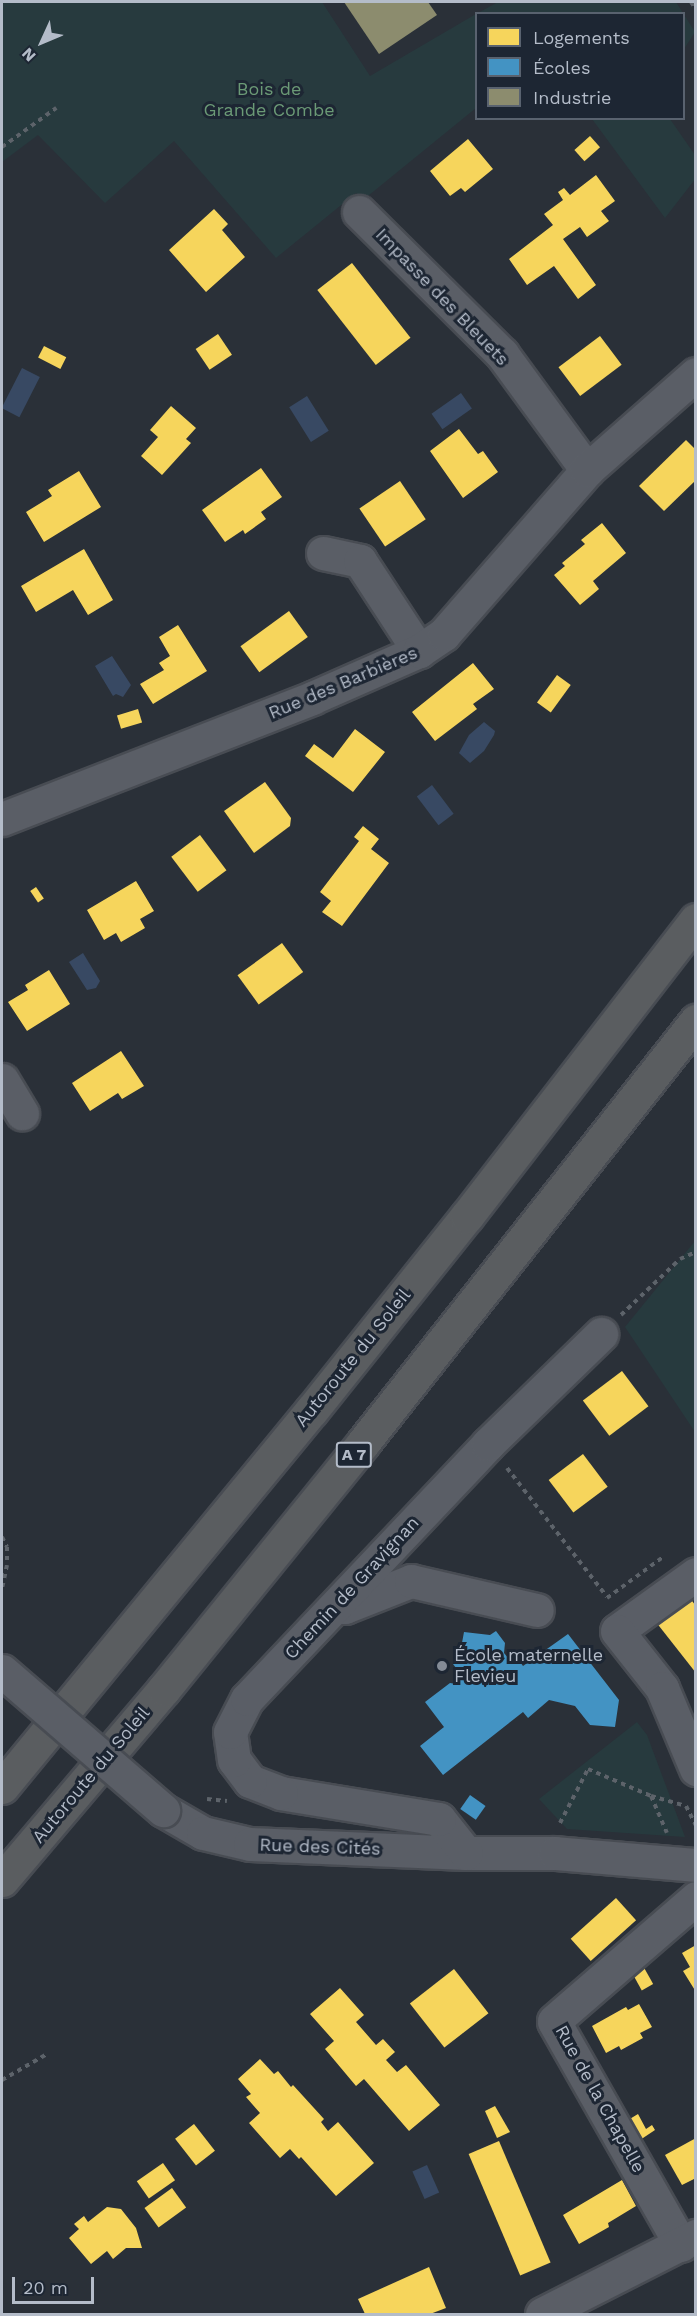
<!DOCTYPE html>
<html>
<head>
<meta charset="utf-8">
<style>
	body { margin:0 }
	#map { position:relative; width:697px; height:2316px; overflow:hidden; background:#2a3038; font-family:"Work Sans",sans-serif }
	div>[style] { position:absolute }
	.green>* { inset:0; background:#273a3e }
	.water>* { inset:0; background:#384963; transform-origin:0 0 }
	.homes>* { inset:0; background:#f6d55c; transform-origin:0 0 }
	.schools>* { inset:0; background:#4393c3; transform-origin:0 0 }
	.industry>* { inset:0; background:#8c8c6e }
	.path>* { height:4px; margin-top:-2px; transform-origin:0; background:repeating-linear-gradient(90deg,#5d636a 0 4.5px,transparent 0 9px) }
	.roads { filter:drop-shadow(2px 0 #484c53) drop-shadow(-2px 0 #484c53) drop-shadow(0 2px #484c53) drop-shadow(0 -2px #484c53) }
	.minor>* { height:33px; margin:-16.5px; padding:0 16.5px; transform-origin:16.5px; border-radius:16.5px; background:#5a5e66 }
	.highway>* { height:33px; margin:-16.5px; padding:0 16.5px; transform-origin:16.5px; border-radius:16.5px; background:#5a5d60 }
	.bridges { filter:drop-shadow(2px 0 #484c53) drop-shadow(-2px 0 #484c53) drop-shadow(0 2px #484c53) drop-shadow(0 -2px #484c53) }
	.minor-bridge>* { height:33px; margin:-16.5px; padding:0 16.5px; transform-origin:16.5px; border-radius:16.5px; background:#5a5e66 }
	.dots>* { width:16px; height:16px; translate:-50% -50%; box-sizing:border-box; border:3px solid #1d2633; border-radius:50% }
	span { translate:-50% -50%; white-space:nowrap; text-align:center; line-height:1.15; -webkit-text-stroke:6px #1d2633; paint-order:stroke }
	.shield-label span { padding:2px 4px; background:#1d2633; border:2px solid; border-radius:4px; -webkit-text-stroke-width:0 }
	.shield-label { font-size:16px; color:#b4bcc9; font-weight:700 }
	.park-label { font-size:18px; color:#6b9a76 }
	.street-label { font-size:18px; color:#b4bcc9 }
	.poi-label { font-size:18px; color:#b4bcc9 }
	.left { translate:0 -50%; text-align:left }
	.frame { position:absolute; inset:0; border:3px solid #b4bcc9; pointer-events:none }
	.legend { position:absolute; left:475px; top:12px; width:210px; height:108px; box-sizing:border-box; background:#1d2633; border:2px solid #59626f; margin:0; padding:8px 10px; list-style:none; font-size:18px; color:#b4bcc9 }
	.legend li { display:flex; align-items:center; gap:12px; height:30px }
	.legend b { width:30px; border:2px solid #59626f }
	.north { position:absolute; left:12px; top:12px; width:60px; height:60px; -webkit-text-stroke:4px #1d2633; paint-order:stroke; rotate:226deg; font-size:16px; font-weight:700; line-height:24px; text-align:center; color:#b4bcc9 }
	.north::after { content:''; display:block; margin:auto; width:21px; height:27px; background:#b4bcc9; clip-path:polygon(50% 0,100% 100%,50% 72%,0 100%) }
	.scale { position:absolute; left:12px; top:2277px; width:82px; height:27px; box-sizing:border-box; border:3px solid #b4bcc9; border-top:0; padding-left:8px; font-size:18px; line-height:21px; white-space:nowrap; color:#b4bcc9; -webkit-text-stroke:4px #1d2633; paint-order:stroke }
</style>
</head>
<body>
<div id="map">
	<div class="green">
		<div style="clip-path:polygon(2px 2px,322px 2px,370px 76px,476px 14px,476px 108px,363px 200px,356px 193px,276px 258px,174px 141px,105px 203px,38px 135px,2px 162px)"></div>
		<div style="clip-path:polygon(498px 2px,676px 2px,695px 32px,684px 49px,684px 14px,478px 13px)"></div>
		<div style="clip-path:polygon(592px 119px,670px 119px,695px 155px,696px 178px,665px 218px)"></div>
		<div style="clip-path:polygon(695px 1241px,695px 1432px,625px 1327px)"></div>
		<div style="clip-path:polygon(637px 1722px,647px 1735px,685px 1837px,567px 1829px,539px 1799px)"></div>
	</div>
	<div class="water">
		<div style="left:22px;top:368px;width:20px;height:45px;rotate:27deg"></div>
		<div style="left:461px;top:393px;width:19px;height:36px;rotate:55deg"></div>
		<div style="left:307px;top:396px;width:41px;height:21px;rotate:58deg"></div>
		<div style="clip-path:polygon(112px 656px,131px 685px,123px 697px,116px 694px,113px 696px,95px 666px)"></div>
		<div style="clip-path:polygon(484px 722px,495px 731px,494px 735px,484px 751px,470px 763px,459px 753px,469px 735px)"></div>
		<div style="left:432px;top:785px;width:36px;height:19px;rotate:53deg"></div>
		<div style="clip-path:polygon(83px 953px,100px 981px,96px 988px,87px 990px,69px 962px)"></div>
		<div style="left:427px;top:2165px;width:30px;height:16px;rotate:66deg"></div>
	</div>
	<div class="homes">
		<div style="left:590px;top:136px;width:15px;height:21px;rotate:48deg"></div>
		<div style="clip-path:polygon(468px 139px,493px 169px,465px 192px,461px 188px,450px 196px,430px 171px)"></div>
		<div style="clip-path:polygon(596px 175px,615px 201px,601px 211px,609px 221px,587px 237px,580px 227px,563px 239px,596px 285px,578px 299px,554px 266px,527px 285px,509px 259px,553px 225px,544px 214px,563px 200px,558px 192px,564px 188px,570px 195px)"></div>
		<div style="clip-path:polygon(214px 209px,228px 224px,222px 230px,245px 257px,206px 292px,169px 250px)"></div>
		<div style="left:352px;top:263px;width:95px;height:44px;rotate:52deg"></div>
		<div style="left:218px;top:334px;width:25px;height:27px;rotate:56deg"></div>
		<div style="left:600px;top:336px;width:36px;height:52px;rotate:53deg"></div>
		<div style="left:44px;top:346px;width:25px;height:13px;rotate:27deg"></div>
		<div style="clip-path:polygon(171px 406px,196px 428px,186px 439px,191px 443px,162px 475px,141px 456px,158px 437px,150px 430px)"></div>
		<div style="clip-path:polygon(459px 429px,478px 454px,483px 451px,498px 472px,463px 498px,430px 451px)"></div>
		<div style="clip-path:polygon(686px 440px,696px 450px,696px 480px,664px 511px,639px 486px)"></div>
		<div style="clip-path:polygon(261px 468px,282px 497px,261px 512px,266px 519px,245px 534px,243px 530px,225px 542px,202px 510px)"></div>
		<div style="clip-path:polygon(79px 471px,101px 507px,44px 542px,26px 512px,52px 496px,48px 490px)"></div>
		<div style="left:400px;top:481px;width:46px;height:49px;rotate:56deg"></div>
		<div style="clip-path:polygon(602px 523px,626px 553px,593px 581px,599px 589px,580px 605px,554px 575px,565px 566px,562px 563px,585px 544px,581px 540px)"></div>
		<div style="clip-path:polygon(84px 549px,113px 600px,88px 615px,73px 590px,36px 612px,21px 586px)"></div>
		<div style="left:289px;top:611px;width:32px;height:60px;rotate:54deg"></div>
		<div style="clip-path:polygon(178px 625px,207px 671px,153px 704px,140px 684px,164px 670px,159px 663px,170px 656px,159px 637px)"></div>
		<div style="clip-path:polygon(473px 663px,494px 689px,473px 704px,477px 709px,435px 741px,412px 712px)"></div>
		<div style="left:557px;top:675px;width:17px;height:34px;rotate:36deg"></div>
		<div style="left:138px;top:709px;width:14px;height:22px;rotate:73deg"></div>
		<div style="clip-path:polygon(355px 729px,385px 752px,353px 792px,305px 756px,314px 744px,333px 758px)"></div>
		<div style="clip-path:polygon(265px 782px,291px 818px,290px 826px,254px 853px,224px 811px)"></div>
		<div style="clip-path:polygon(363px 826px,379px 839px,371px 849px,389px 863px,342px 926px,322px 912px,331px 901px,320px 892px,359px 841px,354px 837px)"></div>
		<div style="left:200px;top:835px;width:44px;height:36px;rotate:53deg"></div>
		<div style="clip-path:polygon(136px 881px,154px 911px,140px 919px,145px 928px,121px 942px,116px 933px,104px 940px,87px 910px)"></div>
		<div style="left:36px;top:887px;width:14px;height:7px;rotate:56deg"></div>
		<div style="left:282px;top:943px;width:36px;height:55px;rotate:54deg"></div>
		<div style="clip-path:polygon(49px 970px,70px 1004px,27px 1031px,8px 1002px,28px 990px,25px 985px)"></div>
		<div style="clip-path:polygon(121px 1051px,144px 1086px,122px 1099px,118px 1093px,90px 1111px,72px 1083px)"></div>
		<div style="left:622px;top:1371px;width:44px;height:49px;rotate:53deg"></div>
		<div style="left:583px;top:1454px;width:41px;height:43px;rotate:53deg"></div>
		<div style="clip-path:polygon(685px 1592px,696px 1606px,696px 1673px,652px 1617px)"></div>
		<div style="left:616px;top:1898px;width:30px;height:61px;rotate:48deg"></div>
		<div style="clip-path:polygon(696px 1945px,696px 1992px,683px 1971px,690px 1967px,682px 1953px)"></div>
		<div style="left:642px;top:1964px;width:23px;height:13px;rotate:61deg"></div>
		<div style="left:454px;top:1969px;width:56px;height:56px;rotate:52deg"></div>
		<div style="clip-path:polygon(340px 1988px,364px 2015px,356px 2022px,376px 2045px,383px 2039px,395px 2052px,386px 2060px,397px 2072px,406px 2065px,440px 2105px,409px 2131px,364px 2079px,356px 2086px,325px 2049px,334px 2041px,310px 2014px)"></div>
		<div style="clip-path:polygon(639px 2004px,652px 2027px,640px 2033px,643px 2038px,621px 2050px,619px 2046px,606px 2053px,592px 2026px,626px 2007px,628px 2010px)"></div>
		<div style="clip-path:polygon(260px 2059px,274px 2074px,278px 2071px,291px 2087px,293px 2085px,324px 2119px,321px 2122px,328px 2131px,338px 2122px,374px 2163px,336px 2196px,301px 2157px,299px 2159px,290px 2149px,280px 2158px,249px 2123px,260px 2113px,246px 2097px,251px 2094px,238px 2079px)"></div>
		<div style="clip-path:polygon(495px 2106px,510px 2132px,497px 2138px,485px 2111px)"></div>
		<div style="clip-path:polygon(638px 2114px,646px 2129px,652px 2125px,655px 2130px,640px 2140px,628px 2120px)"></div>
		<div style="left:194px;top:2124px;width:34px;height:24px;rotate:52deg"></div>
		<div style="clip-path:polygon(696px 2138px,696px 2178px,682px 2185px,665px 2155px)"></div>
		<div style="left:499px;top:2141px;width:132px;height:33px;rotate:67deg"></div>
		<div style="left:163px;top:2163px;width:21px;height:32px;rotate:55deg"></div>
		<div style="clip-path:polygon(622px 2180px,636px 2206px,608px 2223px,609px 2227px,579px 2244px,563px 2215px)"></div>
		<div style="left:172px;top:2188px;width:24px;height:34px;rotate:54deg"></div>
		<div style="clip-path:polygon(107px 2207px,121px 2209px,136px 2228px,142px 2248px,126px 2248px,113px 2259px,107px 2251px,91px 2264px,69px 2238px,79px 2229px,74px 2224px,84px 2216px,88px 2222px)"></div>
		<div style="clip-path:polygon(429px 2267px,446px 2308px,430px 2314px,365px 2314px,358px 2299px)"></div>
	</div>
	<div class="schools">
		<div style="clip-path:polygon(496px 1631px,505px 1643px,504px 1653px,509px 1659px,515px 1655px,523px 1666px,568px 1634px,619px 1700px,615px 1727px,590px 1725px,575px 1706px,549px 1700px,528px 1718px,523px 1712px,443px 1775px,420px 1746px,444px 1727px,425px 1702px,450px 1683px,456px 1684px,459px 1672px,453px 1664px,459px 1659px,464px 1632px,490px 1635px)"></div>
		<div style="left:470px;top:1795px;width:19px;height:17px;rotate:35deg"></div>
	</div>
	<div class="industry">
		<div style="clip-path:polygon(344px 2px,428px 2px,437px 15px,379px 54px)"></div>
	</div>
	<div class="path">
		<div style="left:691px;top:2px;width:9px;rotate:54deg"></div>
		<div style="left:2px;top:147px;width:67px;rotate:-35.8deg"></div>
		<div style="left:621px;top:1315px;width:81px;rotate:-43.5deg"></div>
		<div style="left:680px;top:1259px;width:17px;rotate:-24deg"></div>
		<div style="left:507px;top:1468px;width:163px;rotate:52.2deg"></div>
		<div style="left:2px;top:1537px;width:11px;rotate:63deg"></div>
		<div style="left:7px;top:1547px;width:18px;rotate:90deg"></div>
		<div style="left:7px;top:1565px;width:24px;rotate:102deg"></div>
		<div style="left:607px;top:1598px;width:69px;rotate:-36.2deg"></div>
		<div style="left:651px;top:1796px;width:36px;rotate:16deg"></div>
		<div style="left:686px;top:1806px;width:22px;rotate:63deg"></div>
		<div style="left:207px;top:1799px;width:20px;rotate:6deg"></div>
		<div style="left:560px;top:1823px;width:61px;rotate:-62.6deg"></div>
		<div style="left:588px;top:1769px;width:69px;rotate:23.2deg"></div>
		<div style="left:651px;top:1796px;width:40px;rotate:66.6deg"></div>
		<div style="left:2px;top:2080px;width:52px;rotate:-30deg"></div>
	</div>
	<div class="roads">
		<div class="minor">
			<div style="left:359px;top:212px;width:202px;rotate:44.8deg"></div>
			<div style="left:502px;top:354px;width:144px;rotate:53.8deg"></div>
			<div style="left:323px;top:553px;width:38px;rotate:12deg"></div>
			<div style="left:360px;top:561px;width:108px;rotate:56.8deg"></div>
			<div style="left:2px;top:819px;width:333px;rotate:-21.3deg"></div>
			<div style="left:312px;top:698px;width:117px;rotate:-23.7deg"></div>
			<div style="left:419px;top:651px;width:30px;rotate:-34deg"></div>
			<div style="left:444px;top:634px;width:218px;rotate:-48.9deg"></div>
			<div style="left:587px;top:470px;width:145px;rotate:-41.4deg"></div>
			<div style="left:2px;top:1080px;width:39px;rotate:59deg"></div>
			<div style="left:696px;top:1574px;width:97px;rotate:144.2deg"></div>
			<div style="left:617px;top:1631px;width:73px;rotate:51.7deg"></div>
			<div style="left:662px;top:1688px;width:88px;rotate:67.2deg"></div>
			<div style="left:336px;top:1607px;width:9px"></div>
			<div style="left:345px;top:1607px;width:71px;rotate:-21.5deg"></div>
			<div style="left:411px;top:1581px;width:129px;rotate:13deg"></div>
			<div style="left:163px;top:1810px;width:46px;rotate:29.9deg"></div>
			<div style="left:203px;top:1833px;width:48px;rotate:13.2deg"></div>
			<div style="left:250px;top:1844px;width:216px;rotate:2.4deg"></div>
			<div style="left:466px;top:1853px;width:89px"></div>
			<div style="left:555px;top:1853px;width:142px;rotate:4.9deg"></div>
			<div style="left:466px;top:1853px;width:43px;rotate:-128.5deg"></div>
			<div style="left:439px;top:1819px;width:160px;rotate:-170.7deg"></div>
			<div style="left:281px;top:1793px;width:33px;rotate:-159deg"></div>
			<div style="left:250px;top:1781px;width:26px;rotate:-127deg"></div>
			<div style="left:234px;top:1760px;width:28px;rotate:-98deg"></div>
			<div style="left:230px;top:1732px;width:37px;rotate:-63deg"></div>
			<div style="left:247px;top:1699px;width:351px;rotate:-46.6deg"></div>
			<div style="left:488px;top:1444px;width:158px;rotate:-44.2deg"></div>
			<div style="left:681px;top:2245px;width:257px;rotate:-119.6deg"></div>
			<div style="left:554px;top:2021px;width:188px;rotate:-40.9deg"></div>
			<div style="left:542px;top:2314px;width:173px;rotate:-26.9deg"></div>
		</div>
		<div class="highway">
			<div style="left:2px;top:1787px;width:488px;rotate:-50.6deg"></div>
			<div style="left:312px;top:1410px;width:248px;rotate:-51.4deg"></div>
			<div style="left:467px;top:1216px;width:374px;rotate:-52.3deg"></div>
			<div style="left:2px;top:1880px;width:250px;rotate:-49.7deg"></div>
			<div style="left:164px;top:1689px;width:316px;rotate:-51deg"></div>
			<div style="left:363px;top:1443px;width:538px;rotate:-51.72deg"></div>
		</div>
	</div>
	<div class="bridges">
		<div class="minor-bridge">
			<div style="left:2px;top:1671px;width:213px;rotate:40.8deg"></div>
		</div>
	</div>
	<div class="dots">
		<div style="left:442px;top:1666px;background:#848b96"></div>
	</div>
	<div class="shield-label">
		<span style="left:354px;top:1455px">A 7</span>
	</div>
	<div class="park-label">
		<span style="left:269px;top:100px">Bois de<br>Grande Combe</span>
	</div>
	<div class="street-label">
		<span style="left:442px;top:297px;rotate:46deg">Impasse des Bleuets</span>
		<span style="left:343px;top:683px;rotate:-23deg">Rue des Barbières</span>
		<span style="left:353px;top:1358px;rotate:-51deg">Autoroute du Soleil</span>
		<span style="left:352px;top:1588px;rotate:-47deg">Chemin de Gravignan</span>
		<span style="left:91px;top:1775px;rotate:-50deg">Autoroute du Soleil</span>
		<span style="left:320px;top:1847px;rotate:2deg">Rue des Cités</span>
		<span style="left:600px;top:2099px;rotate:61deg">Rue de la Chapelle</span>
	</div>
	<div class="poi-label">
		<span class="left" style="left:454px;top:1666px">École maternelle<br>Flevieu</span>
	</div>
	<div class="frame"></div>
	<ul class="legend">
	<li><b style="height:16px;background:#f6d55c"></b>Logements</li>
	<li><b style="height:16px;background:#4393c3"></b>Écoles</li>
	<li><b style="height:16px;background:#8c8c6e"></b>Industrie</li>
	</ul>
	<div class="north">N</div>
	<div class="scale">20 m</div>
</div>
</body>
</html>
